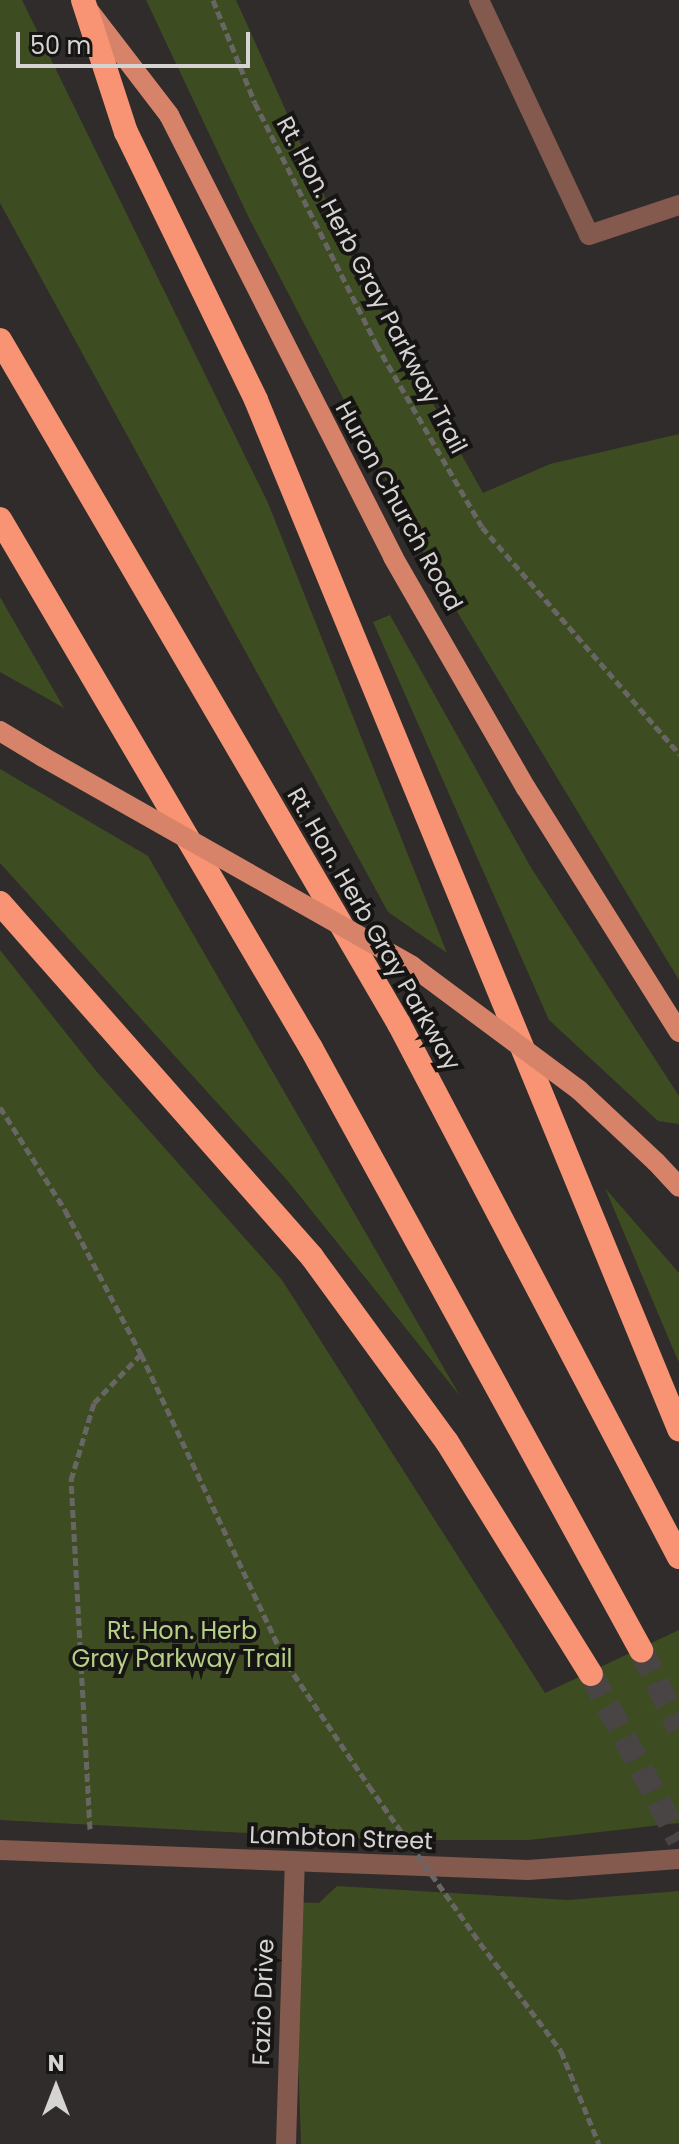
<!DOCTYPE html>
<html>
<head>
<meta charset="utf-8">
<style>
	body { margin:0 }
	#map { position:relative; width:679px; height:2144px; overflow:hidden; background:#2f2c2b; font-family:Poppins,sans-serif }
	div>[style] { position:absolute }
	.green>* { inset:0; background:#3e4c21 }
	.highway-tunnel>* { height:24px; margin-top:-12px; transform-origin:0; background:repeating-linear-gradient(90deg,#484544 0 24px,transparent 0 36px) }
	.path>* { height:5px; margin-top:-2.5px; transform-origin:0; background:repeating-linear-gradient(90deg,#686665 0 8px,transparent 0 12px) }
	.street>* { height:20px; margin:-10px; padding:0 10px; transform-origin:10px; border-radius:10px; background:#835a4d }
	.primary>* { height:20px; margin:-10px; padding:0 10px; transform-origin:10px; border-radius:10px; background:#d78369 }
	.highway>* { height:24px; margin:-12px; padding:0 12px; transform-origin:12px; border-radius:12px; background:#f89474 }
	.path-bridge>* { height:5px; margin-top:-2.5px; transform-origin:0; background:repeating-linear-gradient(90deg,#686665 0 8px,transparent 0 12px) }
	.primary-bridge>* { height:20px; margin:-10px; padding:0 10px; transform-origin:10px; border-radius:10px; background:#d78369 }
	span { translate:-50% -50%; white-space:nowrap; text-align:center; line-height:1.15; -webkit-text-stroke:8px #161514; paint-order:stroke }
	.street-label { font-size:24px; color:#d6d4d3 }
	.park-label { font-size:24px; color:#b6cf87 }
	.north { position:absolute; left:16px; top:2048px; width:80px; height:80px; -webkit-text-stroke:6px #161514; paint-order:stroke; rotate:0deg; font-size:22px; font-weight:700; line-height:32px; text-align:center; color:#d6d4d3 }
	.north::after { content:''; display:block; margin:auto; width:28px; height:36px; background:#d6d4d3; clip-path:polygon(50% 0,100% 100%,50% 72%,0 100%) }
	.scale { position:absolute; left:16px; top:32px; width:234px; height:36px; box-sizing:border-box; border:4px solid #d6d4d3; border-top:0; padding-left:10px; font-size:24px; line-height:28px; white-space:nowrap; color:#d6d4d3; -webkit-text-stroke:6px #161514; paint-order:stroke }
</style>
</head>
<body>
<div id="map">
	<div class="green">
		<div style="clip-path:polygon(0 0,22px 0,268px 503px,447px 953px,388px 912px,0 203px)"></div>
		<div style="clip-path:polygon(146px 0,236px 0,355px 264px,483px 493px,550px 464px,679px 434px,679px 980px,435px 575px,248px 216px)"></div>
		<div style="clip-path:polygon(0 597px,64px 708px,0 672px)"></div>
		<div style="clip-path:polygon(390px 615px,530px 866px,679px 1096px,679px 1124px,658px 1121px,549px 1020px,373px 622px)"></div>
		<div style="clip-path:polygon(0 769px,148px 856px,460px 1396px,287px 1180px,0 863px)"></div>
		<div style="clip-path:polygon(0 950px,97px 1072px,282px 1280px,545px 1693px,679px 1630px,679px 1823px,529px 1840px,382px 1840px,0 1820px)"></div>
		<div style="clip-path:polygon(605px 1188px,679px 1273px,679px 1363px)"></div>
		<div style="clip-path:polygon(337px 1886px,568px 1900px,679px 1891px,679px 2144px,301px 2144px,293px 1902px,319px 1903px)"></div>
	</div>
	<div class="highway-tunnel">
		<div style="left:641px;top:1650px;width:87px;rotate:64deg"></div>
		<div style="left:591px;top:1674px;width:188px;rotate:62.1deg"></div>
	</div>
	<div class="path">
		<div style="left:213px;top:0;width:111px;rotate:67.8deg"></div>
		<div style="left:255px;top:103px;width:270px;rotate:63.3deg"></div>
		<div style="left:376px;top:344px;width:211px;rotate:59.9deg"></div>
		<div style="left:482px;top:527px;width:301px;rotate:49deg"></div>
		<div style="left:0;top:1107px;width:122px;rotate:57.7deg"></div>
		<div style="left:65px;top:1210px;width:163px;rotate:62.2deg"></div>
		<div style="left:141px;top:1354px;width:343px;rotate:64.8deg"></div>
		<div style="left:287px;top:1664px;width:147px;rotate:56.1deg"></div>
		<div style="left:90px;top:1829px;width:350px;rotate:-93.1deg"></div>
		<div style="left:71px;top:1480px;width:80px;rotate:-73.4deg"></div>
		<div style="left:94px;top:1403px;width:68px;rotate:-46.2deg"></div>
		<div style="left:480px;top:1943px;width:135px;rotate:53.1deg"></div>
		<div style="left:561px;top:2051px;width:100px;rotate:67.8deg"></div>
	</div>
	<div class="street">
		<div style="left:479px;top:0;width:259px;rotate:64.9deg"></div>
		<div style="left:589px;top:235px;width:95px;rotate:-18.4deg"></div>
		<div style="left:0;top:1850px;width:528px;rotate:2.17deg"></div>
		<div style="left:528px;top:1870px;width:151px;rotate:-4.2deg"></div>
		<div style="left:286px;top:2144px;width:282px;rotate:-88.2deg"></div>
	</div>
	<div class="primary">
		<div style="left:90px;top:12px;width:130px;rotate:52.5deg"></div>
		<div style="left:169px;top:115px;width:496px;rotate:63.1deg"></div>
		<div style="left:393px;top:557px;width:267px;rotate:60.1deg"></div>
		<div style="left:526px;top:788px;width:288px;rotate:57.9deg"></div>
		<div style="left:0;top:731px;width:50px;rotate:31.2deg"></div>
		<div style="left:656px;top:1162px;width:34px;rotate:47deg"></div>
	</div>
	<div class="highway">
		<div style="left:83px;top:0;width:139px;rotate:72deg"></div>
		<div style="left:126px;top:132px;width:298px;rotate:64.1deg"></div>
		<div style="left:256px;top:400px;width:1113px;rotate:67.65deg"></div>
		<div style="left:0;top:340px;width:792px;rotate:59.74deg"></div>
		<div style="left:399px;top:1024px;width:602px;rotate:62.29deg"></div>
		<div style="left:0;top:519px;width:614px;rotate:59.55deg"></div>
		<div style="left:311px;top:1048px;width:687px;rotate:61.27deg"></div>
		<div style="left:0;top:903px;width:472px;rotate:48.6deg"></div>
		<div style="left:312px;top:1257px;width:229px;rotate:53.9deg"></div>
		<div style="left:447px;top:1442px;width:273px;rotate:58.2deg"></div>
	</div>
	<div class="path-bridge">
		<div style="left:369px;top:1786px;width:192px;rotate:54.7deg"></div>
	</div>
	<div class="primary-bridge">
		<div style="left:43px;top:757px;width:424px;rotate:29.5deg"></div>
		<div style="left:412px;top:966px;width:208px;rotate:36.6deg"></div>
		<div style="left:579px;top:1090px;width:105px;rotate:43.1deg"></div>
	</div>
	<div class="street-label">
		<span style="left:372px;top:285px;rotate:62deg">Rt. Hon. Herb Gray Parkway Trail</span>
		<span style="left:399px;top:506px;rotate:61deg">Huron Church Road</span>
		<span style="left:374px;top:929px;rotate:60deg">Rt. Hon. Herb Gray Parkway</span>
		<span style="left:341px;top:1838px;rotate:2deg">Lambton Street</span>
		<span style="left:263px;top:2002px;rotate:-88deg">Fazio Drive</span>
	</div>
	<div class="park-label">
		<span style="left:182px;top:1645px">Rt. Hon. Herb<br>Gray Parkway Trail</span>
	</div>
	<div class="north">N</div>
	<div class="scale">50 m</div>
</div>
</body>
</html>
